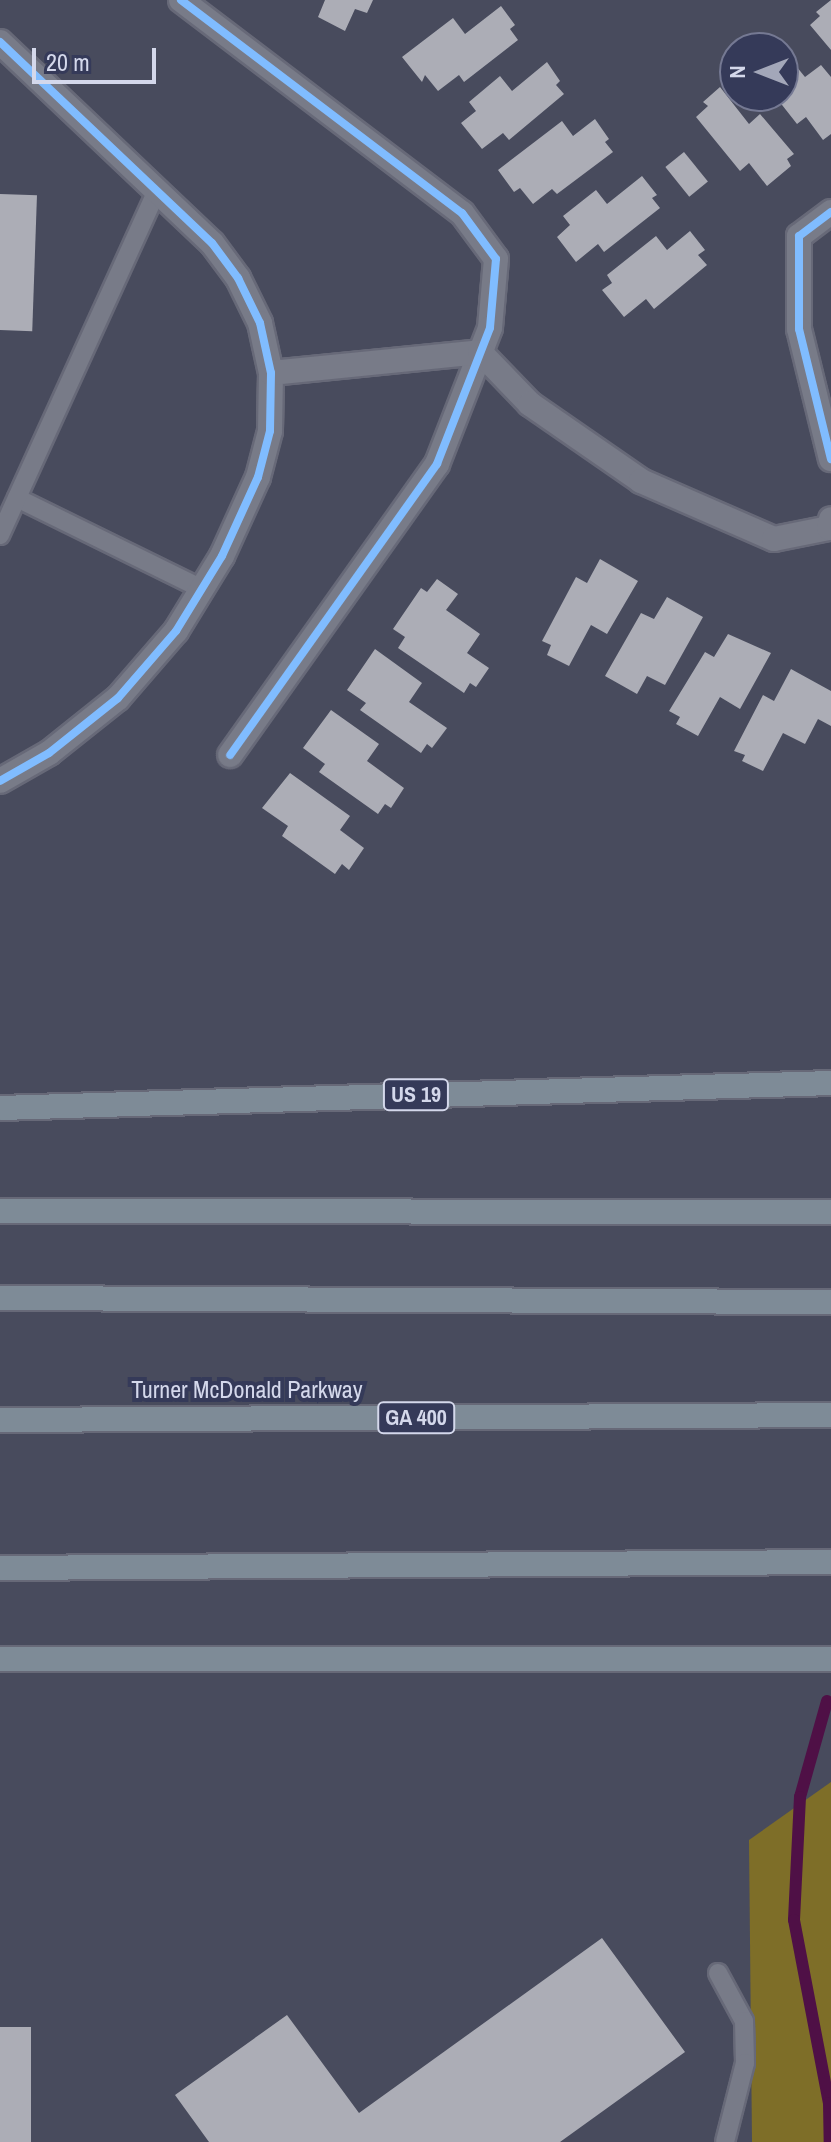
<!DOCTYPE html>
<html>
<head>
<meta charset="utf-8">
<style>
	body { margin:0 }
	#map { position:relative; width:831px; height:2142px; overflow:hidden; background:#484b5d; font-family:"Archivo Narrow",sans-serif }
	div>[style] { position:absolute }
	.green>* { inset:0; background:#7e6e28 }
	.stream>* { height:12px; margin:-6px; padding:0 6px; transform-origin:6px; border-radius:6px; background:#4f1046 }
	.building>* { inset:0; background:#acadb6; transform-origin:0 0 }
	.roads { filter:drop-shadow(2px 0 #676978) drop-shadow(-2px 0 #676978) drop-shadow(0 2px #676978) drop-shadow(0 -2px #676978) }
	.lane>* { height:18px; margin:-9px; padding:0 9px; transform-origin:9px; border-radius:9px; background:#787b88 }
	.street>* { height:24px; margin:-12px; padding:0 12px; transform-origin:12px; border-radius:12px; background:#787b88 }
	.highway>* { height:24px; margin:-12px; padding:0 12px; transform-origin:12px; border-radius:12px; background:#7e8b97 }
	.cycleway>* { height:8px; margin:-4px; padding:0 4px; transform-origin:4px; border-radius:4px; background:#80bcff }
	span { translate:-50% -50%; white-space:nowrap; text-align:center; line-height:1.15; -webkit-text-stroke:8px #353a59; paint-order:stroke }
	.shield-label span { padding:2px 6px; background:#353a59; border:2px solid; border-radius:6px; -webkit-text-stroke-width:0 }
	.shield-label { font-size:22px; color:#d4d8eb; font-weight:700 }
	.street-label { font-size:24px; color:#d4d8eb }
	.north { position:absolute; left:719px; top:32px; width:80px; height:80px; box-sizing:border-box; background:#353a59; border:2px solid #757993; border-radius:50%; rotate:270deg; font-size:22px; font-weight:700; line-height:32px; text-align:center; color:#d4d8eb }
	.north::after { content:''; display:block; margin:auto; width:28px; height:36px; background:#a3a7b9; clip-path:polygon(50% 0,100% 100%,50% 72%,0 100%) }
	.scale { position:absolute; left:32px; top:48px; width:124px; height:36px; box-sizing:border-box; border:4px solid #d4d8eb; border-top:0; padding-left:10px; font-size:24px; line-height:28px; white-space:nowrap; color:#d4d8eb; -webkit-text-stroke:6px #353a59; paint-order:stroke }
</style>
</head>
<body>
<div id="map">
	<div class="green">
		<div style="clip-path:polygon(831px 1782px,831px 2142px,752px 2142px,749px 1840px)"></div>
	</div>
	<div class="stream">
		<div style="left:827px;top:1701px;width:100px;rotate:105.7deg"></div>
		<div style="left:800px;top:1797px;width:123px;rotate:92.8deg"></div>
		<div style="left:794px;top:1920px;width:186px;rotate:79.2deg"></div>
		<div style="left:829px;top:2103px;width:39px;rotate:89deg"></div>
	</div>
	<div class="building">
		<div style="clip-path:polygon(325px 0,373px 0,367px 13px,355px 9px,345px 31px,318px 17px)"></div>
		<div style="clip-path:polygon(831px 0,831px 50px,810px 25px,820px 16px,816px 12px)"></div>
		<div style="clip-path:polygon(501px 6px,515px 25px,510px 29px,518px 40px,464px 82px,459px 75px,438px 91px,425px 75px,422px 82px,402px 57px,453px 18px,465px 34px)"></div>
		<div style="clip-path:polygon(783px 50px,805px 77px,821px 65px,831px 77px,831px 134px,823px 140px,806px 117px,797px 124px,775px 96px,783px 96px)"></div>
		<div style="clip-path:polygon(547px 62px,560px 81px,556px 85px,564px 94px,509px 140px,503px 133px,482px 149px,461px 123px,476px 111px,469px 102px,500px 76px,512px 91px)"></div>
		<div style="clip-path:polygon(720px 87px,749px 124px,760px 114px,794px 154px,787px 159px,791px 166px,767px 186px,749px 163px,740px 171px,696px 117px,708px 106px,703px 102px)"></div>
		<div style="clip-path:polygon(595px 119px,609px 139px,605px 142px,613px 152px,557px 194px,552px 189px,533px 204px,520px 188px,514px 192px,498px 170px,562px 121px,573px 136px)"></div>
		<div style="left:684px;top:152px;width:38px;height:24px;rotate:51deg"></div>
		<div style="clip-path:polygon(642px 176px,657px 195px,652px 198px,660px 208px,604px 252px,598px 244px,576px 262px,557px 237px,570px 225px,563px 216px,596px 190px,607px 204px)"></div>
		<div style="left:0;top:194px;width:37px;height:136px;rotate:2deg"></div>
		<div style="clip-path:polygon(690px 231px,705px 250px,698px 255px,707px 265px,654px 309px,646px 299px,624px 317px,602px 290px,612px 283px,607px 275px,656px 236px,667px 250px)"></div>
		<div style="clip-path:polygon(600px 559px,638px 581px,607px 634px,591px 625px,569px 666px,547px 655px,551px 645px,542px 641px,576px 577px,587px 583px)"></div>
		<div style="clip-path:polygon(437px 579px,458px 594px,446px 610px,480px 634px,467px 653px,489px 668px,476px 687px,470px 683px,464px 693px,398px 648px,405px 637px,393px 629px,421px 588px,427px 592px)"></div>
		<div style="clip-path:polygon(667px 597px,703px 617px,665px 685px,647px 676px,637px 694px,605px 676px,641px 613px,654px 619px)"></div>
		<div style="clip-path:polygon(728px 634px,771px 653px,740px 709px,720px 697px,698px 736px,676px 724px,680px 717px,669px 711px,705px 652px,714px 657px)"></div>
		<div style="clip-path:polygon(375px 649px,422px 683px,409px 702px,447px 728px,432px 748px,427px 744px,421px 753px,360px 710px,366px 703px,347px 690px)"></div>
		<div style="clip-path:polygon(791px 669px,831px 691px,831px 726px,818px 719px,805px 744px,783px 733px,763px 771px,742px 761px,745px 755px,734px 751px,763px 695px,774px 701px)"></div>
		<div style="clip-path:polygon(331px 710px,379px 744px,367px 761px,404px 788px,391px 808px,385px 804px,378px 814px,319px 772px,325px 764px,303px 748px)"></div>
		<div style="clip-path:polygon(290px 773px,350px 816px,340px 830px,364px 848px,349px 870px,342px 864px,335px 874px,282px 836px,288px 826px,262px 808px)"></div>
		<div style="clip-path:polygon(602px 1938px,685px 2052px,560px 2142px,209px 2142px,175px 2095px,287px 2015px,359px 2113px)"></div>
		<div style="left:0;top:2027px;width:31px;height:115px"></div>
	</div>
	<div class="roads">
		<div class="lane">
			<div style="left:17px;top:498px;width:206px;rotate:26.2deg"></div>
			<div style="left:0;top:535px;width:378px;rotate:-65.5deg"></div>
			<div style="left:718px;top:1973px;width:55px;rotate:61.6deg"></div>
			<div style="left:744px;top:2021px;width:42px;rotate:88.6deg"></div>
			<div style="left:745px;top:2063px;width:81px;rotate:104.2deg"></div>
		</div>
		<div class="street">
			<div style="left:181px;top:0;width:353px;rotate:37.2deg"></div>
			<div style="left:462px;top:213px;width:57px;rotate:53.5deg"></div>
			<div style="left:496px;top:259px;width:69px;rotate:95deg"></div>
			<div style="left:490px;top:328px;width:146px;rotate:111.3deg"></div>
			<div style="left:437px;top:464px;width:357px;rotate:125.4deg"></div>
			<div style="left:0;top:42px;width:292px;rotate:43.5deg"></div>
			<div style="left:212px;top:243px;width:44px;rotate:53.4deg"></div>
			<div style="left:238px;top:278px;width:50px;rotate:63.9deg"></div>
			<div style="left:260px;top:323px;width:51px;rotate:77.6deg"></div>
			<div style="left:271px;top:373px;width:58px;rotate:91deg"></div>
			<div style="left:270px;top:431px;width:48px;rotate:104.6deg"></div>
			<div style="left:258px;top:477px;width:87px;rotate:114.5deg"></div>
			<div style="left:222px;top:556px;width:88px;rotate:121.5deg"></div>
			<div style="left:176px;top:631px;width:89px;rotate:130.9deg"></div>
			<div style="left:118px;top:698px;width:88px;rotate:141.4deg"></div>
			<div style="left:49px;top:753px;width:56px;rotate:150.3deg"></div>
			<div style="left:831px;top:212px;width:40px;rotate:143deg"></div>
			<div style="left:799px;top:236px;width:93px;rotate:90deg"></div>
			<div style="left:799px;top:329px;width:134px;rotate:76.2deg"></div>
			<div style="left:271px;top:373px;width:210px;rotate:-5.7deg"></div>
			<div style="left:480px;top:352px;width:72px;rotate:46.1deg"></div>
			<div style="left:530px;top:404px;width:135px;rotate:34.7deg"></div>
			<div style="left:641px;top:481px;width:145px;rotate:23.6deg"></div>
			<div style="left:774px;top:539px;width:56px;rotate:-11.3deg"></div>
			<div style="left:829px;top:528px;width:9px;rotate:-77deg"></div>
		</div>
		<div class="highway">
			<div style="left:0;top:1108px;width:831px;rotate:-1.72deg"></div>
			<div style="left:0;top:1211px;width:831px;rotate:0.07deg"></div>
			<div style="left:0;top:1298px;width:831px;rotate:0.28deg"></div>
			<div style="left:0;top:1420px;width:831px;rotate:-0.34deg"></div>
			<div style="left:0;top:1568px;width:831px;rotate:-0.41deg"></div>
			<div style="left:0;top:1659px;width:831px"></div>
		</div>
	</div>
	<div class="cycleway">
		<div style="left:181px;top:0;width:353px;rotate:37.2deg"></div>
		<div style="left:462px;top:213px;width:57px;rotate:53.5deg"></div>
		<div style="left:496px;top:259px;width:69px;rotate:95deg"></div>
		<div style="left:490px;top:328px;width:146px;rotate:111.3deg"></div>
		<div style="left:437px;top:464px;width:357px;rotate:125.4deg"></div>
		<div style="left:0;top:42px;width:292px;rotate:43.5deg"></div>
		<div style="left:212px;top:243px;width:44px;rotate:53.4deg"></div>
		<div style="left:238px;top:278px;width:50px;rotate:63.9deg"></div>
		<div style="left:260px;top:323px;width:51px;rotate:77.6deg"></div>
		<div style="left:271px;top:373px;width:58px;rotate:91deg"></div>
		<div style="left:270px;top:431px;width:48px;rotate:104.6deg"></div>
		<div style="left:258px;top:477px;width:87px;rotate:114.5deg"></div>
		<div style="left:222px;top:556px;width:88px;rotate:121.5deg"></div>
		<div style="left:176px;top:631px;width:89px;rotate:130.9deg"></div>
		<div style="left:118px;top:698px;width:88px;rotate:141.4deg"></div>
		<div style="left:49px;top:753px;width:56px;rotate:150.3deg"></div>
		<div style="left:831px;top:212px;width:40px;rotate:143deg"></div>
		<div style="left:799px;top:236px;width:93px;rotate:90deg"></div>
		<div style="left:799px;top:329px;width:134px;rotate:76.2deg"></div>
	</div>
	<div class="shield-label">
		<span style="left:416px;top:1095px">US 19</span>
		<span style="left:416px;top:1418px">GA 400</span>
	</div>
	<div class="street-label">
		<span style="left:247px;top:1390px">Turner McDonald Parkway</span>
	</div>
	<div class="north">N</div>
	<div class="scale">20 m</div>
</div>
</body>
</html>
